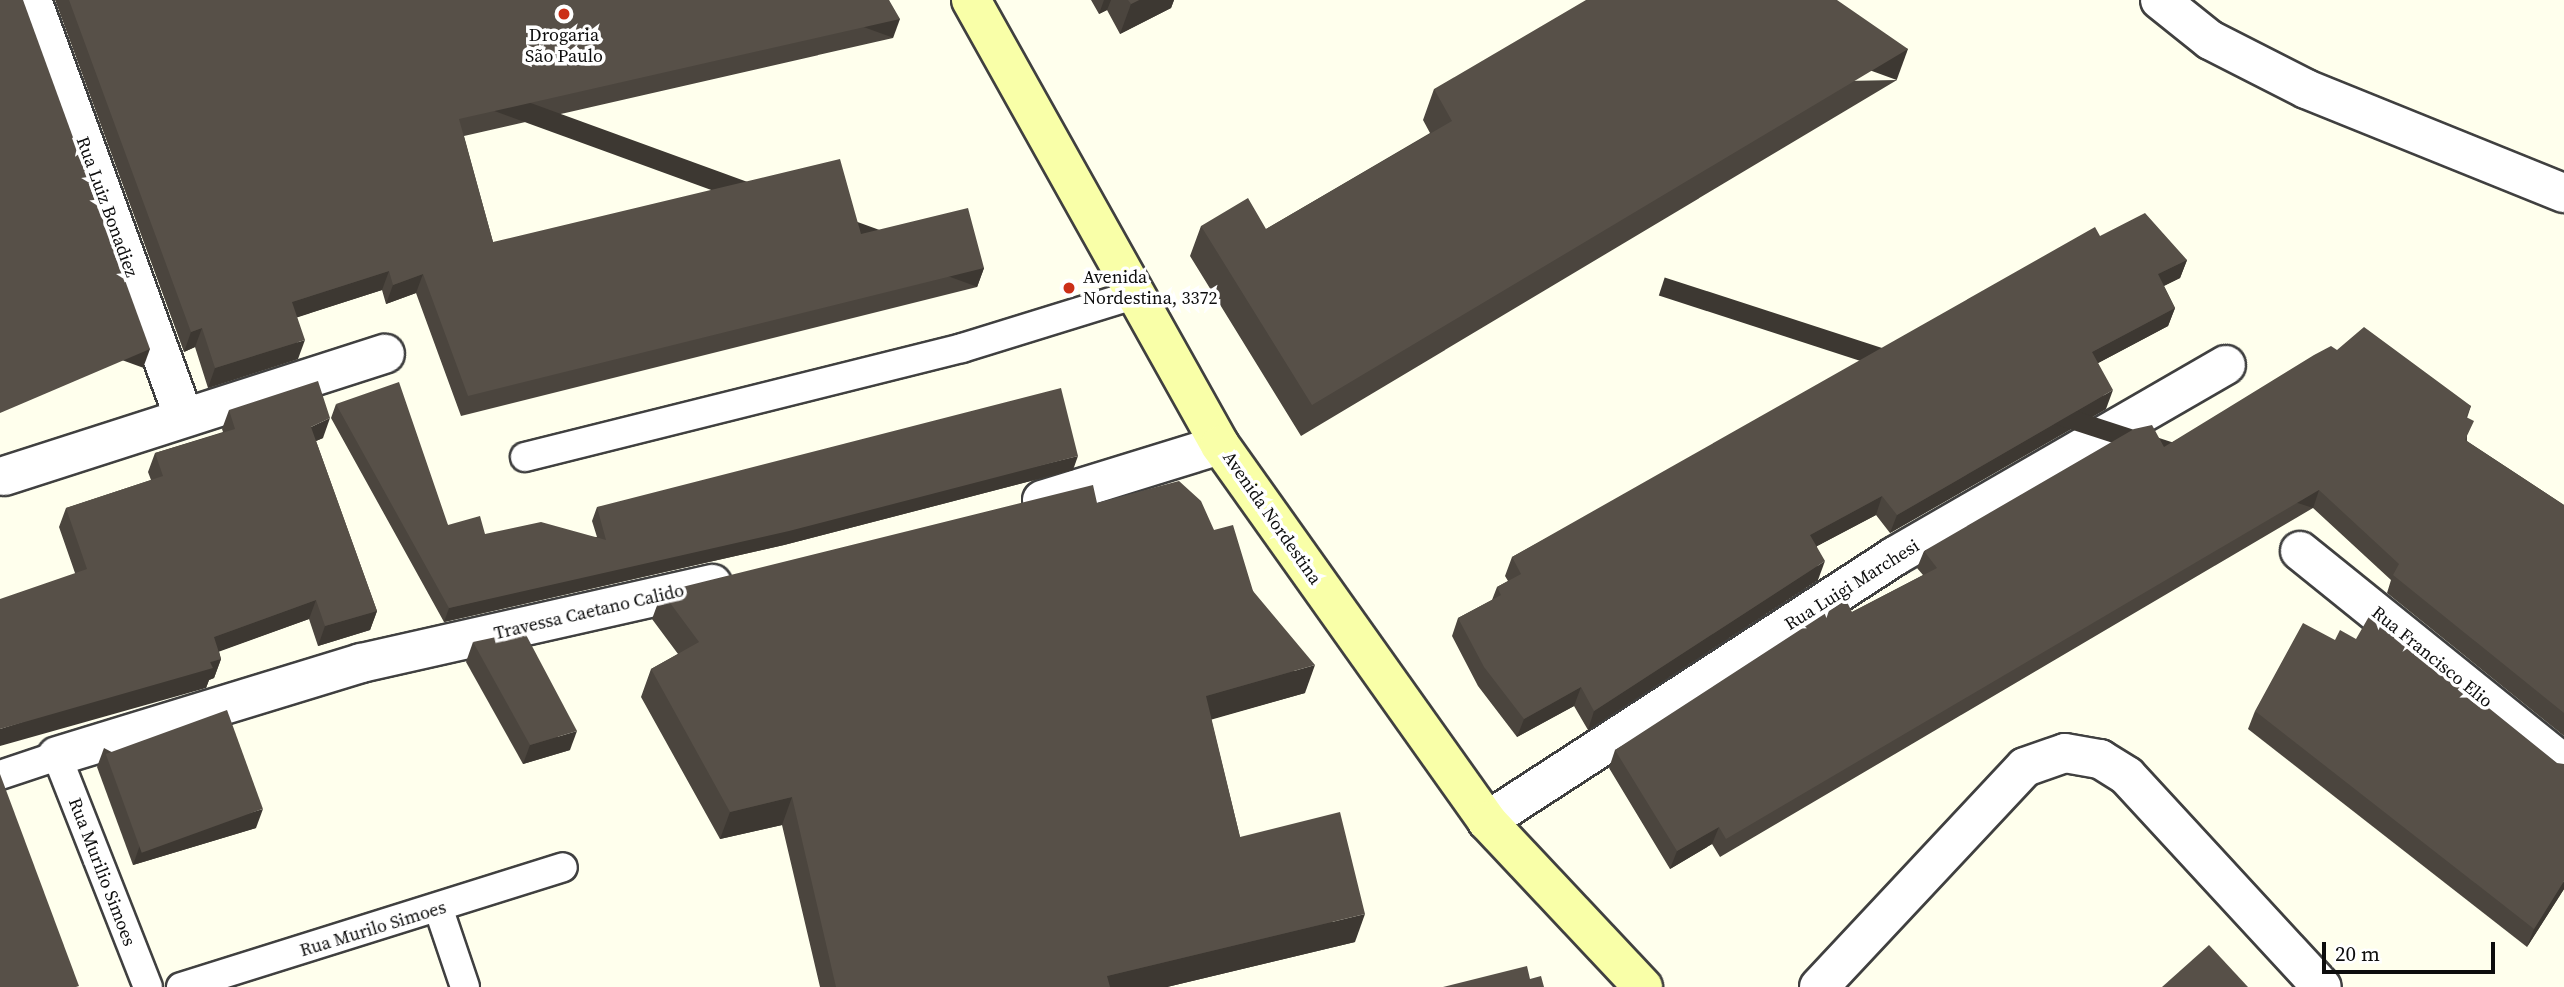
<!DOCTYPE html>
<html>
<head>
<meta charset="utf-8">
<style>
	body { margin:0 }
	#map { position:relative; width:2564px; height:987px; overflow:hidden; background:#ffffed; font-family:"Source Serif 4",serif }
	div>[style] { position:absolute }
	.roads { filter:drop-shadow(2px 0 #404040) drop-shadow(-2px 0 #404040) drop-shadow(0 2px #404040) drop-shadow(0 -2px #404040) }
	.lane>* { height:28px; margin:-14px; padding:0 14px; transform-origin:14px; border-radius:14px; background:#fff }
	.street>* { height:38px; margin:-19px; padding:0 19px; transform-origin:19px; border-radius:19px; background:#fff }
	.secondary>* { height:38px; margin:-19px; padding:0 19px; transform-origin:19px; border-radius:19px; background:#f9ffa8 }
	.wall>* { inset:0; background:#4b453e }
	.shaded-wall>* { inset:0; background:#3d3832; transform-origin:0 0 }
	.building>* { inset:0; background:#575048; transform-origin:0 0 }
	.dots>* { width:19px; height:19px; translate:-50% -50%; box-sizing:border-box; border:4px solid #fff; border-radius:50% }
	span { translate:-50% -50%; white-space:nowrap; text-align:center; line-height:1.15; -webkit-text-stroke:7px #fff; paint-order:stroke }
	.poi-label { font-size:18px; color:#0d0d0d }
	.left { translate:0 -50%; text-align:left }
	.street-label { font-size:18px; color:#0d0d0d }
	.scale { position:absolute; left:2322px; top:942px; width:173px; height:32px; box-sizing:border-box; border:4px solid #0d0d0d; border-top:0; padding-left:9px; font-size:21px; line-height:24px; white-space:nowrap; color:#0d0d0d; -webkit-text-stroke:5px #fff; paint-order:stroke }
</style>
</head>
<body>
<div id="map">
	<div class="roads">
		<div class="lane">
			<div style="left:525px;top:457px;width:450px;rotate:-14deg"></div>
			<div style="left:962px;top:348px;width:182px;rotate:-17.2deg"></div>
			<div style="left:0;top:775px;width:60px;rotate:-18.4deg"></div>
			<div style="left:57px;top:756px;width:248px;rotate:68.5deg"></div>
			<div style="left:439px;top:910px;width:81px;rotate:71.3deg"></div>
			<div style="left:181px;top:987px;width:400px;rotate:-17.4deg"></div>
		</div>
		<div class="street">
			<div style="left:32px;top:0;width:441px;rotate:70deg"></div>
			<div style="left:2160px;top:0;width:64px;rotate:38.7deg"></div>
			<div style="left:2210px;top:40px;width:108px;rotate:27deg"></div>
			<div style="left:2306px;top:89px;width:278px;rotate:22deg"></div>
			<div style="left:4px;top:476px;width:400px;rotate:-17.8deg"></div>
			<div style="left:1042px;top:500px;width:186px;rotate:-17.2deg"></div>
			<div style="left:2300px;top:551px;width:339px;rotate:38.9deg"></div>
			<div style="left:57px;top:756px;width:318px;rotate:-17deg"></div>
			<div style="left:361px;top:663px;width:360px;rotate:-12.7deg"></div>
			<div style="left:1487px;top:821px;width:487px;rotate:-33deg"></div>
			<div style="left:1895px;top:556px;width:382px;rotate:-30deg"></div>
			<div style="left:1819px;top:987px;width:301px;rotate:-46.9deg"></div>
			<div style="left:2025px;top:767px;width:42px;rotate:-19.3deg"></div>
			<div style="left:2065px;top:753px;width:36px;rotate:10deg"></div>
			<div style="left:2100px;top:759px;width:32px;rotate:32deg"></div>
			<div style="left:2127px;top:776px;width:287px;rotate:47.3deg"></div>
		</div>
		<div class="secondary">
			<div style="left:971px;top:0;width:510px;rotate:60.77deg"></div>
			<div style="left:1220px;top:445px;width:461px;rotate:54.6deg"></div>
			<div style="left:1487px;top:821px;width:228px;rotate:46.8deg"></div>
		</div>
	</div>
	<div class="wall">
		<div style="clip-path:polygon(55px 0,889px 0,893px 38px,464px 136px,493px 242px,861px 234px,984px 268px,977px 287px,461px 416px,416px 293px,386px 304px,382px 290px,297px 317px,298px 359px,208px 388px,195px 347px,184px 352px)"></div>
		<div style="clip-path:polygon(1091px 0,1174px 0,1171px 8px,1120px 34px,1107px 10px,1099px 14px)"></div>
		<div style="clip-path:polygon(1897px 80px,1301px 436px,1190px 256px,1201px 226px,1266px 229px,1430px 133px,1423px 120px,1434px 89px)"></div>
		<div style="clip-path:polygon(2100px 236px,2187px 260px,2180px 278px,2164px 286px,2175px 308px,2168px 326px,2098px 363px,2106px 409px,1890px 533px,1876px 515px,1817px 546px,1818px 580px,1588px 730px,1574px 706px,1517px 737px,1478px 686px,1452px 636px,1458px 618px,1492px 600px,1497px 587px,1508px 581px,1505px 576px,1512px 557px)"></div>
		<div style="clip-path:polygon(2337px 350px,2471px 406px,2467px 418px,2467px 441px,2564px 505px,2564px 736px,2387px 593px,2391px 580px,2313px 508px,1720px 857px,1712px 844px,1670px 869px,1609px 768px,1615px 750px,1852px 612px,1923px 575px,1917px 568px,1924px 551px,2164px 447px)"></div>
		<div style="clip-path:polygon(336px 404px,448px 525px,485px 534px,597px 537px,592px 521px,597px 507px,1073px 470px,784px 545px,444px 622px,331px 418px)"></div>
		<div style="clip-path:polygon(229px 410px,323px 438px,316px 441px,377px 611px,370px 630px,318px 646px,309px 619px,219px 651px,221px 659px,214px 678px,209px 680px,206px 688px,75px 573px,59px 527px,66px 508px,151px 480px,148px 472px,155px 453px,223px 432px,222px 429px)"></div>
		<div style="clip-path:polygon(1097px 503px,1214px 530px,1253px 591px,1305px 693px,1211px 719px,1240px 837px,1355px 942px,1167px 987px,820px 987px,782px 825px,720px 839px,641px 697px,651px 669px,678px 654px,652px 619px,662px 592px)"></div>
		<div style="clip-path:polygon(473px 642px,570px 750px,523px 764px,466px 662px)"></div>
		<div style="clip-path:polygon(2255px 711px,2557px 763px,2564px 889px,2527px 947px,2248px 729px)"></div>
		<div style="clip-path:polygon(104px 748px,256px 828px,133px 865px,97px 767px)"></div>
	</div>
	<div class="shaded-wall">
		<div style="clip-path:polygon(1104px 0,1111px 0,1107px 10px,1099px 14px)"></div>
		<div style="clip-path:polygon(1139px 0,1174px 0,1171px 8px,1120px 34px,1131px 4px)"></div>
		<div style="left:900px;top:19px;width:20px;height:452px;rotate:110deg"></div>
		<div style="left:1908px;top:49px;width:33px;height:694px;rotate:110deg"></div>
		<div style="clip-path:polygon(2187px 260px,2180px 278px,2151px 292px,2158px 274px)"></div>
		<div style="left:984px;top:268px;width:20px;height:532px;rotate:110deg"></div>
		<div style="clip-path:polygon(389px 271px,382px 290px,286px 321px,292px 302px)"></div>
		<div style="clip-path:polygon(423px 274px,416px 293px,386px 304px,393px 285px)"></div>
		<div style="clip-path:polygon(2175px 308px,2168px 326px,2085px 370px,2092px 352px)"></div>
		<div style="clip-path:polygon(202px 328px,195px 347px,184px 352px,191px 332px)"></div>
		<div style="clip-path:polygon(305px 340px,298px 359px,208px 388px,215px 368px)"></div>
		<div style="left:150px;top:349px;width:20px;height:163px;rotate:110deg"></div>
		<div style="clip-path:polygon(2113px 390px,2106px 409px,1890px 533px,1897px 515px)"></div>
		<div style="clip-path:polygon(330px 418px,323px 438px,304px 446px,311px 427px)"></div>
		<div style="clip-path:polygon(1078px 456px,1073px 470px,784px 545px,444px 622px,449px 608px)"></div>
		<div style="left:2319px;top:490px;width:19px;height:688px;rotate:108deg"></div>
		<div style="clip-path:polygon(1882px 496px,1876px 515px,1804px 553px,1810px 535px)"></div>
		<div style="clip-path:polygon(1825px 561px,1818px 580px,1588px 730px,1594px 711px)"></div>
		<div style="clip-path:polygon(316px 600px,309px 619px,207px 656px,214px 637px)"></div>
		<div style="clip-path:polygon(377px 611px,370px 630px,318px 646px,325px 626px)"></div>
		<div style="clip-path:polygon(221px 659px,214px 678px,209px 680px,206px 688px,0 746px,0 729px)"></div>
		<div style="clip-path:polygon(1315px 665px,1305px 693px,1196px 724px,1206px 696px)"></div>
		<div style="clip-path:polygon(1581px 687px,1574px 706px,1517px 737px,1524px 719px)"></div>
		<div style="clip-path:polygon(577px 731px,570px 750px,523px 764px,530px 745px)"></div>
		<div style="clip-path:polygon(792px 797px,782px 825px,720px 839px,730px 812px)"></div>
		<div style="clip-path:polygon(263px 809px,256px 828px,133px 865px,140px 845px)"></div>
		<div style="clip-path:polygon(1719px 827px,1712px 844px,1670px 869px,1677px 851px)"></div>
		<div style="clip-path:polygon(2564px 881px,2564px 889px,2527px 947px,2534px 929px)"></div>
		<div style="clip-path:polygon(1365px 914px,1355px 942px,1167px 987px,1103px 987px,1107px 976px)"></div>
	</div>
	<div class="building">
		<div style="clip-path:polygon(0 0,23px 0,150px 349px,0 413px)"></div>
		<div style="clip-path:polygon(69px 0,889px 0,900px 19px,459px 119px,493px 242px,840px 159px,861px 234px,968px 208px,984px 268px,468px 396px,423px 274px,393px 285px,389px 271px,292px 302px,305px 340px,215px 368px,202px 328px,191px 332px)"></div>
		<div style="clip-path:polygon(1128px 0,1139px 0,1131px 4px)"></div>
		<div style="clip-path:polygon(1586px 0,1837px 0,1908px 49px,1312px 405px,1201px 226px,1248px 198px,1266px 229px,1452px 121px,1434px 89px)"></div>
		<div style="clip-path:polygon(2145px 213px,2187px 260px,2158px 274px,2175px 308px,2092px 352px,2113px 390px,1897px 515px,1882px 496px,1810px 535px,1825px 561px,1594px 711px,1581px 687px,1524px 719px,1484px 667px,1458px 618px,1501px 595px,1497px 587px,1521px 574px,1512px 557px,2095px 227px,2100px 236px)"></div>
		<div style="clip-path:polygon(2364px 327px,2471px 406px,2466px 417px,2474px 421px,2465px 440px,2564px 505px,2564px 713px,2393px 575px,2399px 564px,2319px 490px,1726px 839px,1719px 827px,1677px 851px,1615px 750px,1846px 600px,1852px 612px,1937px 568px,1924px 551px,2134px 429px,2152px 425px,2164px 447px,2314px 355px,2331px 346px,2337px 350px)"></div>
		<div style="clip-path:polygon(318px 381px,330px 418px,311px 427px,377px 611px,325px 626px,316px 600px,214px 637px,221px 659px,210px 662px,213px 668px,0 729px,0 599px,87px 569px,66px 508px,163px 476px,155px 453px,235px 429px,229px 410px)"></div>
		<div style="clip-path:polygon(399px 382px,448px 525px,480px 516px,485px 534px,541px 522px,606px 540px,597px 507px,1061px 388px,1078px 456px,789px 531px,449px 608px,336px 404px)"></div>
		<div style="clip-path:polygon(1179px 481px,1201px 501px,1214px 530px,1233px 525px,1253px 591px,1315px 665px,1206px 696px,1240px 837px,1340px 812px,1365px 914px,1107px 976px,1110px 987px,836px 987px,792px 797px,730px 812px,651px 669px,699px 642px,662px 592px,1093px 485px,1097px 503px)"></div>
		<div style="clip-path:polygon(2371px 613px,2557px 763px,2564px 764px,2564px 881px,2534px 929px,2255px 711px,2303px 623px,2335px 640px,2340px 630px,2356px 639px)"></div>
		<div style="clip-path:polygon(524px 631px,577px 731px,530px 745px,473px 642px)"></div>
		<div style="left:227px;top:710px;width:105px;height:129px;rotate:70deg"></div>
		<div style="clip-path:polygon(0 774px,79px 986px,76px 987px,0 987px)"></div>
		<div style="clip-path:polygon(2209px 945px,2248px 987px,2162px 987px)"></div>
		<div style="clip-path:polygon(1527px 966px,1530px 979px,1541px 976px,1544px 987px,1443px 987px)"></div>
	</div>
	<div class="dots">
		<div style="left:564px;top:14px;background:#cb2f16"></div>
		<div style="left:1069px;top:288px;background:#cb2f16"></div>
	</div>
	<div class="poi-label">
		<span style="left:564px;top:46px">Drogaria<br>São Paulo</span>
		<span class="left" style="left:1083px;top:288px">Avenida<br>Nordestina, 3372</span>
	</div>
	<div class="street-label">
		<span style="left:107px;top:207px;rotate:70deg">Rua Luiz Bonadiez</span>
		<span style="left:1272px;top:518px;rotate:55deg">Avenida Nordestina</span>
		<span style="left:1852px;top:585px;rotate:-32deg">Rua Luigi Marchesi</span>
		<span style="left:589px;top:612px;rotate:-13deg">Travessa Caetano Calido</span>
		<span style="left:2432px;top:657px;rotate:39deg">Rua Francisco Elio</span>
		<span style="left:102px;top:872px;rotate:69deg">Rua Murilio Simoes</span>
		<span style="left:373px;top:929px;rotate:-17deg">Rua Murilo Simoes</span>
	</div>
	<div class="scale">20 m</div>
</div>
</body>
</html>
